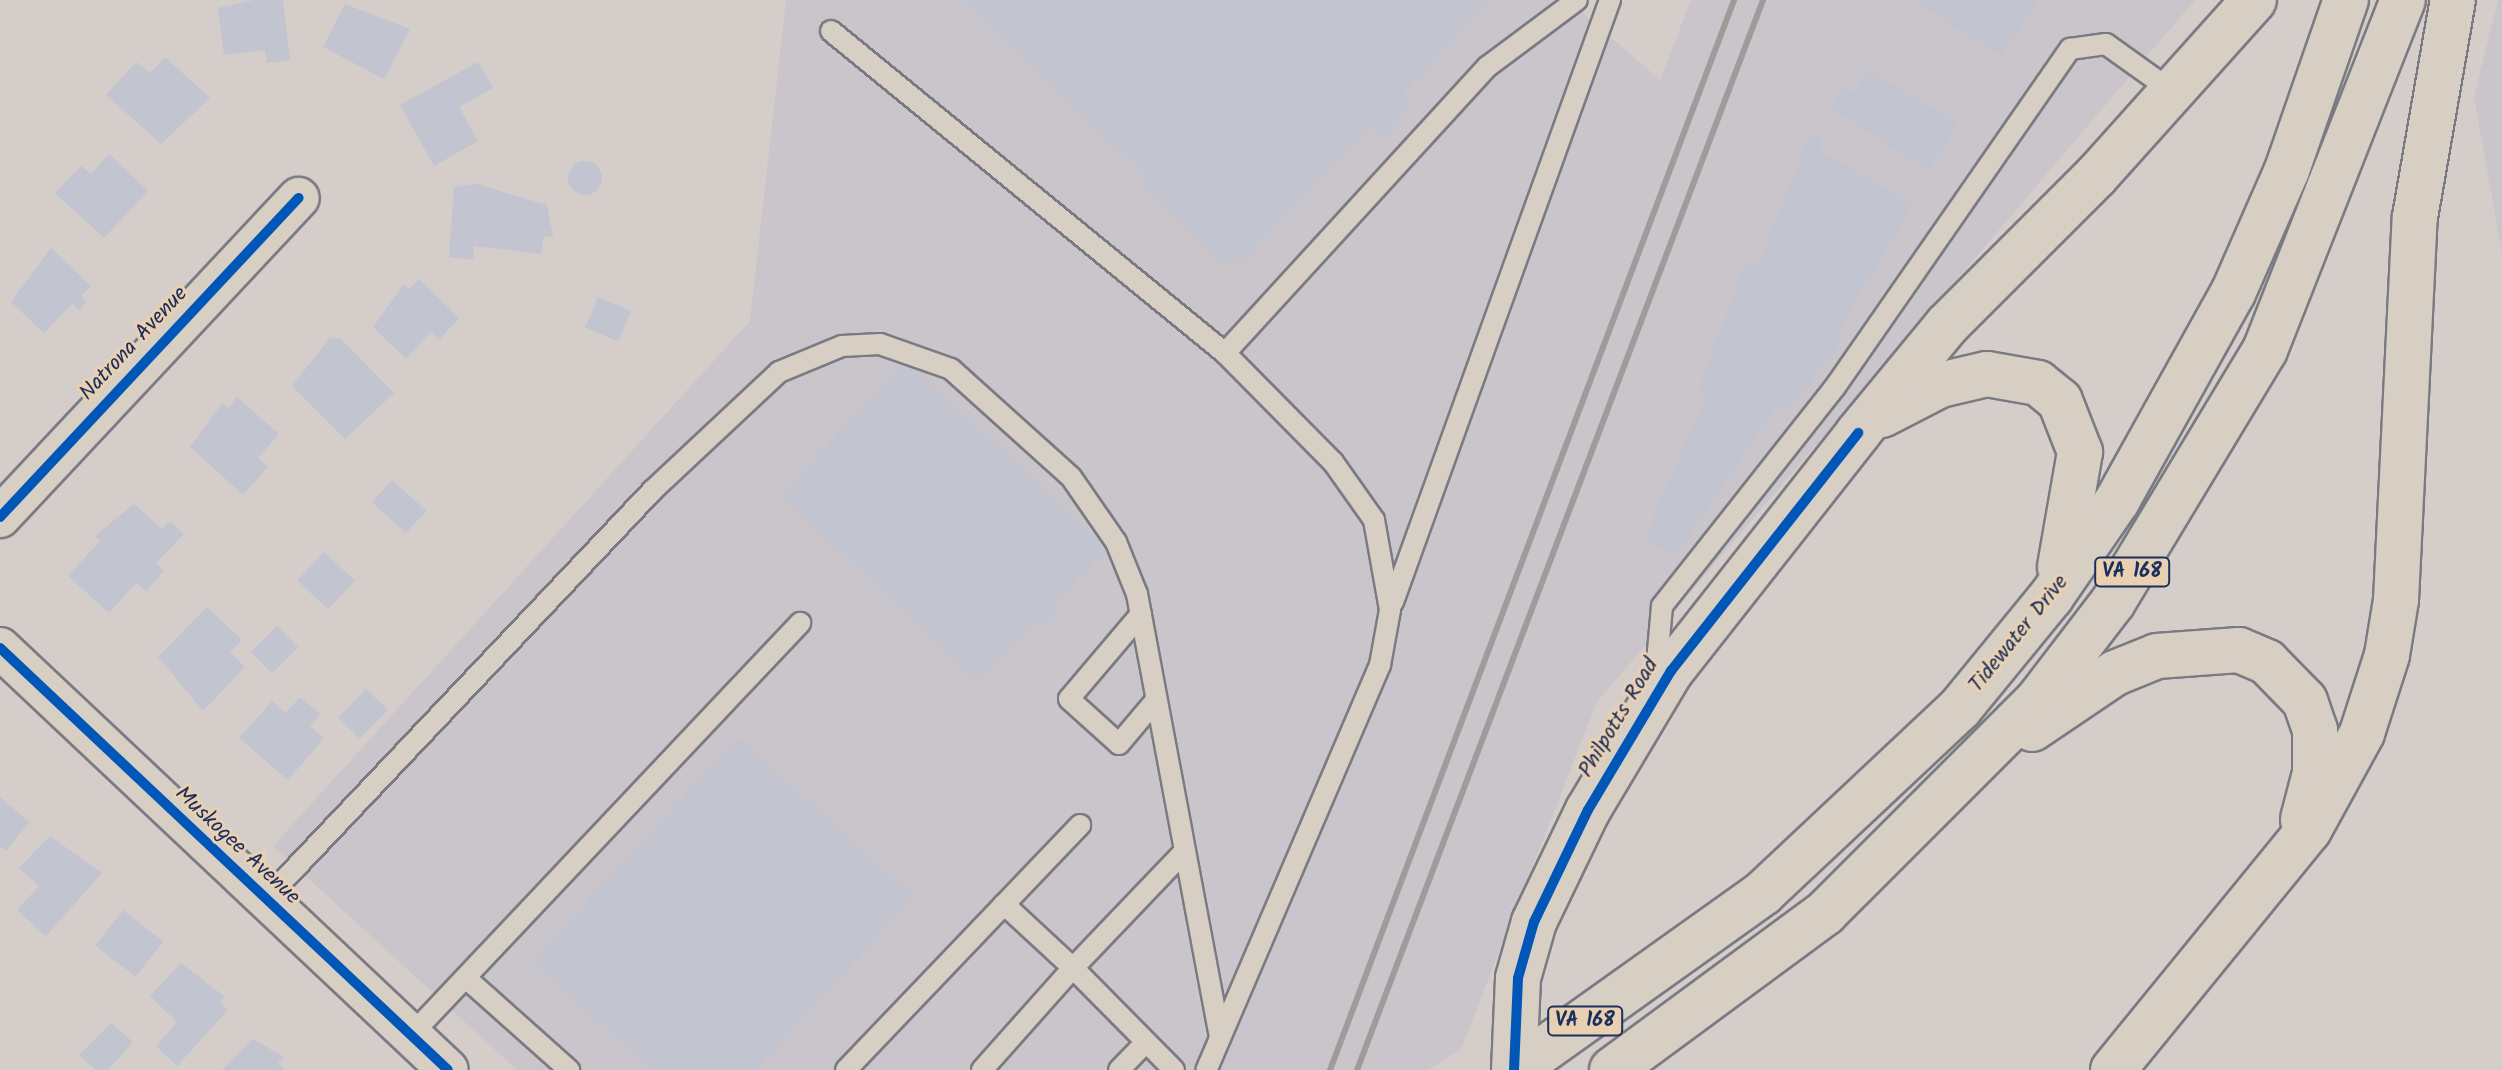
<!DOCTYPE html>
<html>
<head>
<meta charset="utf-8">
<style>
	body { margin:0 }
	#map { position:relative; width:2502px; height:1070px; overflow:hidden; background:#d4cdca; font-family:Kalam,sans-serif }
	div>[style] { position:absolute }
	.built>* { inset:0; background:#cac5ca }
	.building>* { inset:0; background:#c2c4cf; transform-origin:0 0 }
	.round { border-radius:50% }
	.roads { filter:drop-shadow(2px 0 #7a7b82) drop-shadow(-2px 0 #7a7b82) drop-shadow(0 2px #7a7b82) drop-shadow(0 -2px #7a7b82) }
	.service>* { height:20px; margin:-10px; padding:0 10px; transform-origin:10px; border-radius:10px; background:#d7cec4 }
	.minor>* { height:40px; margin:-20px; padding:0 20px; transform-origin:20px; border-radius:20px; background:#d7cec4 }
	.tertiary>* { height:44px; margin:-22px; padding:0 22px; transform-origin:22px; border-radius:22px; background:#d7cec4 }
	.trunk>* { height:44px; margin:-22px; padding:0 22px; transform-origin:22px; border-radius:22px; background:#d7cec4 }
	.rail>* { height:6px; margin:-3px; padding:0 3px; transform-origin:3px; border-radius:3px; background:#9e9b9a }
	.cycleway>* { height:10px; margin:-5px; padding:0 5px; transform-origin:5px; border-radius:5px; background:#0057b8 }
	span { translate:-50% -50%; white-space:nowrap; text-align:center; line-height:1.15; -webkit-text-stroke:6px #e9d0b1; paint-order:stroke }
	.shield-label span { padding:2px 6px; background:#e9d0b1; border:2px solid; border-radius:6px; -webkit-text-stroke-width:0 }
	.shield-label { font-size:20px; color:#1b2f5e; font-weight:700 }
	.street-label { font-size:22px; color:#1b2f5e }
</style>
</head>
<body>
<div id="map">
	<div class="built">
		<div style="clip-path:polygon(786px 0,1568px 0,1660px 80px,1691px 0,2195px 0,1597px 702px,1461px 1049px,1428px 1070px,517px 1070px,273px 846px,750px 321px)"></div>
		<div style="clip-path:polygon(2498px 0,2502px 0,2502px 253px,2474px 97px)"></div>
	</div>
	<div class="building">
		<div style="clip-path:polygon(254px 0,283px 0,290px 60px,267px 63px,265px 50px,224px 55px,218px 8px)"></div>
		<div style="clip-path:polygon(962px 0,1491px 0,1402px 94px,1413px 104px,1381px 138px,1369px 127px,1240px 263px,1232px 255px,1223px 264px,1140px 184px,1147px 176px)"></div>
		<div style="clip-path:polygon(1912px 0,2037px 0,2002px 56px)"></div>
		<div style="clip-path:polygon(345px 4px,410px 29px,384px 79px,323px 47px)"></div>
		<div style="clip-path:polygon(165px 57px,210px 98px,161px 144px,106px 95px,136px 62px,150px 73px)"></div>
		<div style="clip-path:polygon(478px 62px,493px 88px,459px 107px,478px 141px,434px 166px,400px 105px)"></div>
		<div style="clip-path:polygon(1867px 69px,1957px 123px,1929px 171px,1831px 107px,1843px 86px,1854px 93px)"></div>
		<div style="clip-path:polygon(1811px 133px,1823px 140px,1818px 149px,1912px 205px,1839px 330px,1845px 334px,1837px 347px,1788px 411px,1778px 405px,1674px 557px,1644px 539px,1706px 397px,1697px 392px,1746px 263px,1756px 269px)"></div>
		<div style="clip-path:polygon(109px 154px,148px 191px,104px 238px,55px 193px,81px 166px,91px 174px)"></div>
		<div class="round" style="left:568px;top:161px;width:34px;height:34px"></div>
		<div style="clip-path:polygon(477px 184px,547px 205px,553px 237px,544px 236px,541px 254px,474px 246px,473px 260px,449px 257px,454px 187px)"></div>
		<div style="clip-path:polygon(51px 248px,91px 286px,81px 296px,87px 302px,79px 310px,72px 304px,44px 333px,11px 302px)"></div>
		<div style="clip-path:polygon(419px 279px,459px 318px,439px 340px,431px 332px,406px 359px,373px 327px,404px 284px,409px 289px)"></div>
		<div style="left:598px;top:297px;width:36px;height:33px;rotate:23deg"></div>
		<div style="clip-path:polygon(330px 338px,340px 338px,394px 393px,345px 439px,292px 386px)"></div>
		<div style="clip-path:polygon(906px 361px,1106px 548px,1053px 605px,1059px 610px,1043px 627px,1036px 620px,979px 681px,781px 495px)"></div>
		<div style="clip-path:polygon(237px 397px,279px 434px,258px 458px,268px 467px,243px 495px,190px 447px,222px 403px,228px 408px)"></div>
		<div style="left:392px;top:480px;width:46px;height:30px;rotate:42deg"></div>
		<div style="clip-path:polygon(134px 504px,162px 529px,170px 521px,184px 534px,156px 563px,164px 571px,146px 591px,136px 583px,109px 613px,68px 576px,100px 541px,95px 536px)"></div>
		<div style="left:324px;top:552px;width:42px;height:39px;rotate:43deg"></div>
		<div style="clip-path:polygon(207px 607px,242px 640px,230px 652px,245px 667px,203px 711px,158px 657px)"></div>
		<div style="left:277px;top:626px;width:30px;height:37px;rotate:45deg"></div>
		<div style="left:366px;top:689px;width:30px;height:40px;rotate:44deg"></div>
		<div style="clip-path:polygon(300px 697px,320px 714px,310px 726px,324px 738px,288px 780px,239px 738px,272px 701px,286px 713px)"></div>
		<div style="clip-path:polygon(738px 738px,913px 897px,755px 1070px,652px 1070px,533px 961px)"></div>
		<div style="clip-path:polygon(0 797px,29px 822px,6px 851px,0 846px)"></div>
		<div style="clip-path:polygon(50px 836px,102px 873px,46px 936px,17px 910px,39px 886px,19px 868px)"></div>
		<div style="left:123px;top:910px;width:51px;height:45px;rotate:38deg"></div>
		<div style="clip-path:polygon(181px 963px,225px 997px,220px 1002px,228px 1010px,177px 1066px,156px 1046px,177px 1022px,150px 996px)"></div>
		<div style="clip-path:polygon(111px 1023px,133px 1042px,108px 1070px,96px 1070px,79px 1055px)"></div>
		<div style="clip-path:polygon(253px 1039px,284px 1057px,278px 1063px,285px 1070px,222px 1070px)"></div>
	</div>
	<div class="roads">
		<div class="service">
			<div style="left:831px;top:31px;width:509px;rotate:39.26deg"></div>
			<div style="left:1225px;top:353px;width:153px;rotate:45.3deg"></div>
			<div style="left:1333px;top:462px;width:71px;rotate:54.7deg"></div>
			<div style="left:1374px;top:520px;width:91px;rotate:79.9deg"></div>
			<div style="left:1390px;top:610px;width:56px;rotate:100.3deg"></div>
			<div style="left:1380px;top:665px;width:441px;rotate:113.2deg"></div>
			<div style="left:1225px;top:353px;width:388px;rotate:-47.5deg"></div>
			<div style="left:1487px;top:67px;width:112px;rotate:-36.7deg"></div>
			<div style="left:1393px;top:602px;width:640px;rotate:-70.18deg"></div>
			<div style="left:1141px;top:614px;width:111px;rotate:130.3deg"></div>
			<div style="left:1069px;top:699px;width:67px;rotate:42deg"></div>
			<div style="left:1119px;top:744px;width:57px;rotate:-49.9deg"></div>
			<div style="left:1671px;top:671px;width:24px;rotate:-123deg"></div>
			<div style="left:1658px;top:651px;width:45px;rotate:-84.9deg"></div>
			<div style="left:1662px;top:606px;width:279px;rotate:-51.7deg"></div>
			<div style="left:1835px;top:387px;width:412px;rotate:-55.2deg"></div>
			<div style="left:2070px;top:49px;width:36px;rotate:-8deg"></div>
			<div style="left:2106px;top:44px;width:81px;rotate:35.5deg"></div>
			<div style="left:265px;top:900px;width:564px;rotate:-46.58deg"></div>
			<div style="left:653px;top:490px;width:173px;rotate:-43.1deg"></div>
			<div style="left:779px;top:372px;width:68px;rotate:-22.4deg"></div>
			<div style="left:842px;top:346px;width:38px;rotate:-3deg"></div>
			<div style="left:880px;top:344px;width:75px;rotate:19.4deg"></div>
			<div style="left:951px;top:369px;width:161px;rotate:42deg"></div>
			<div style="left:1071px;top:477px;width:79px;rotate:55.3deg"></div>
			<div style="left:1116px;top:542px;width:56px;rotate:68deg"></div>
			<div style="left:1137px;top:594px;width:448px;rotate:79.4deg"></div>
			<div style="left:467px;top:979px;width:137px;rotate:41.7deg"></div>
			<div style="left:411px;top:1035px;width:567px;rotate:-46.64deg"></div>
			<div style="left:846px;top:1070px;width:339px;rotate:-46.3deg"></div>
			<div style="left:982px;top:1070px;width:137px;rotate:-48.3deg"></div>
			<div style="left:1073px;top:968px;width:94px;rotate:-137.2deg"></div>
			<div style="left:1119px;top:1070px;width:36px;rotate:-46deg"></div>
			<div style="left:1174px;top:1070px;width:144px;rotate:-134.7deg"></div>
			<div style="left:1073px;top:968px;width:162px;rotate:-46.3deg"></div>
		</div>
		<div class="minor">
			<div style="left:0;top:517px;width:437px;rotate:-46.9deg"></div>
			<div style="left:0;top:648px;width:615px;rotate:43.29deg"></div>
		</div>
		<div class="tertiary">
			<div style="left:1514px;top:1070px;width:92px;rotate:-87.5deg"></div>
			<div style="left:1518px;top:978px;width:58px;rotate:-74.1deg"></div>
			<div style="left:1534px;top:922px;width:124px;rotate:-64.3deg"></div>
			<div style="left:1588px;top:810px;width:162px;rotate:-59.2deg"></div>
			<div style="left:1671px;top:671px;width:303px;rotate:-51.8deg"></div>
		</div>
		<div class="trunk">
			<div style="left:1882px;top:415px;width:65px;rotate:-27.3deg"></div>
			<div style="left:1940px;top:385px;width:48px;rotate:-13.2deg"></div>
			<div style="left:1987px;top:374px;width:52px;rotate:10deg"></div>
			<div style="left:2038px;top:383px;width:28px;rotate:39deg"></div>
			<div style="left:2060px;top:401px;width:55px;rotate:68.6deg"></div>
			<div style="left:2080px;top:452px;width:117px;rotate:99.9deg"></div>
			<div style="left:1858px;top:433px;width:140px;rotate:-50.5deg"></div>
			<div style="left:1947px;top:325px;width:212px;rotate:-45deg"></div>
			<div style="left:2097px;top:175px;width:235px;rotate:-48.1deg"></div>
			<div style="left:2032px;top:729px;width:100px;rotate:-34deg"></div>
			<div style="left:2115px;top:673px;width:45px;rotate:-22deg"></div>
			<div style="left:2157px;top:656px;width:82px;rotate:-4.2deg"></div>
			<div style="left:2239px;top:650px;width:30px;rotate:23deg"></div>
			<div style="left:2267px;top:662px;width:54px;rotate:45.7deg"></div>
			<div style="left:2305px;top:701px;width:31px;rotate:71deg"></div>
			<div style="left:2315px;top:730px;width:43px;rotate:90deg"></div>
			<div style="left:2315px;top:773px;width:48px;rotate:104.6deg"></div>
			<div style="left:1515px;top:1070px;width:305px;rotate:-35.5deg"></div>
			<div style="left:1763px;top:893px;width:270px;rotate:-43.2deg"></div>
			<div style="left:1960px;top:708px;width:144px;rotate:-50.7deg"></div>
			<div style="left:2051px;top:597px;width:116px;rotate:-55.5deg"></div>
			<div style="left:2117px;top:501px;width:238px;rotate:-60.9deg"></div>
			<div style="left:2233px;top:293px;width:134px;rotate:-66.3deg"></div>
			<div style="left:2287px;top:170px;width:180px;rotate:-70.9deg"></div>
			<div style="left:1612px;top:1070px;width:265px;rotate:-36.4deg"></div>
			<div style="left:1825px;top:913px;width:301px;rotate:-45deg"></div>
			<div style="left:2038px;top:700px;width:123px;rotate:-52.6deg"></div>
			<div style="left:2113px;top:602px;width:294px;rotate:-58.9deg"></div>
			<div style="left:2265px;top:350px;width:376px;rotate:-68.5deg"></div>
			<div style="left:2113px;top:1070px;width:310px;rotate:-50.8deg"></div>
			<div style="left:2309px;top:830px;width:111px;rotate:-61.3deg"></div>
			<div style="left:2362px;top:733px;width:82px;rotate:-72.2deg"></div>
			<div style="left:2387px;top:655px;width:56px;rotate:-80.7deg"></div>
			<div style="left:2396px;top:600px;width:383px;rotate:-87.2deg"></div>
			<div style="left:2415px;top:217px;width:220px;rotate:-80.1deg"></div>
		</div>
	</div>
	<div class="rail">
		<div style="left:1330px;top:1070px;width:1144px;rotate:-69.31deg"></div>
		<div style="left:1357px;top:1070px;width:1144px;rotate:-69.22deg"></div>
	</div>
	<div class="cycleway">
		<div style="left:0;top:517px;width:437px;rotate:-46.9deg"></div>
		<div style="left:0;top:648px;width:615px;rotate:43.29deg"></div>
		<div style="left:1514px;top:1070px;width:92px;rotate:-87.5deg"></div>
		<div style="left:1518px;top:978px;width:58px;rotate:-74.1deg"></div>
		<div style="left:1534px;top:922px;width:124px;rotate:-64.3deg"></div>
		<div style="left:1588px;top:810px;width:162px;rotate:-59.2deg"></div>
		<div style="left:1671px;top:671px;width:303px;rotate:-51.8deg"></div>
	</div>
	<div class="shield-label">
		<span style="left:2132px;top:572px">VA 168</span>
		<span style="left:1585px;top:1021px">VA 168</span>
	</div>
	<div class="street-label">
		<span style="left:134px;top:344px;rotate:-47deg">Natrona Avenue</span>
		<span style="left:2019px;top:634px;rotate:-51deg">Tidewater Drive</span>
		<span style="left:1619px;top:718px;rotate:-59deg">Philpotts Road</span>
		<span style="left:237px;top:846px;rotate:43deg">Muskogee Avenue</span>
	</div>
</div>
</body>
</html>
